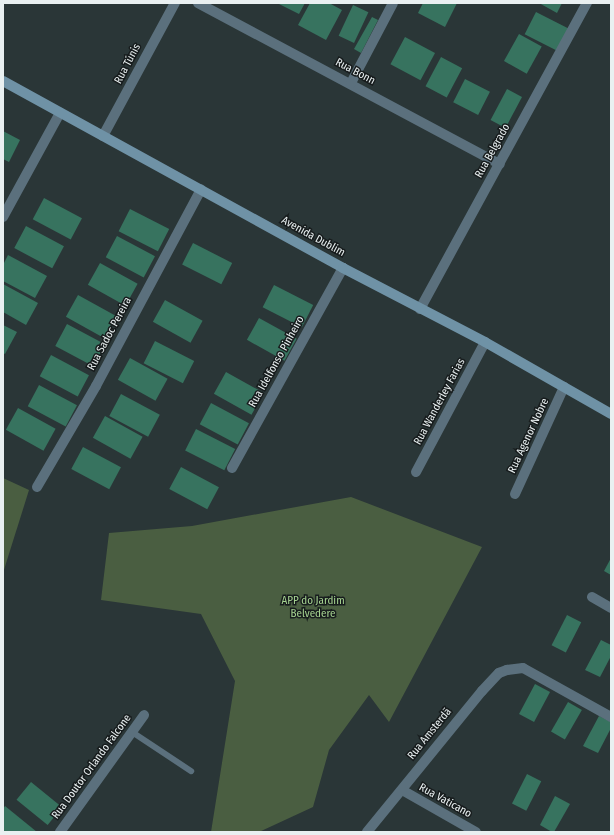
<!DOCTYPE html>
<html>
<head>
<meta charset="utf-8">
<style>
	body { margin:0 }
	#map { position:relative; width:614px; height:835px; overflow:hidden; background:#2a3637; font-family:"Fira Sans Condensed",sans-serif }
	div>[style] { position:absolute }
	.green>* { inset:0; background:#4a5e41 }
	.building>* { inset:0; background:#37735f; transform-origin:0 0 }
	.lane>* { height:6px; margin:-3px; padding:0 3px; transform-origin:3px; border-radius:3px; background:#5b707d }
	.street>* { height:10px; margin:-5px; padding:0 5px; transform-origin:5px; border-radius:5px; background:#5b707d }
	.secondary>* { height:10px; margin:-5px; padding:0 5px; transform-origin:5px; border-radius:5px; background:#6f92a6 }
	span { translate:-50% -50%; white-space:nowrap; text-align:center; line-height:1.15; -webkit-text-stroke:3px #171c1d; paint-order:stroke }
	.street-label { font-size:11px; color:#e9f0f1 }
	.park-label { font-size:11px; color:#a6d391 }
	.frame { position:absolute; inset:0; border:4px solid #e9f0f1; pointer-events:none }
</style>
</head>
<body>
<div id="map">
	<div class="green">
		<div style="clip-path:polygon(3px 478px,29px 490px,3px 573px)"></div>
		<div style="clip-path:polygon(351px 497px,482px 547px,389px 722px,369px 695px,329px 750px,313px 807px,259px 832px,211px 832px,235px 681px,201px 614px,101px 600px,109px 533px,192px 526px)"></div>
	</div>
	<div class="building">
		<div style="clip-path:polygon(277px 3px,305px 3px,299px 14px)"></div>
		<div style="clip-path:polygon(310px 3px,329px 3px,342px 10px,326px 40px,298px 25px)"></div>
		<div style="clip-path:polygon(423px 3px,457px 3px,445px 27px,418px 13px)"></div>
		<div style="clip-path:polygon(539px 3px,562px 3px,557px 13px)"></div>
		<div style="left:353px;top:5px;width:17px;height:34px;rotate:25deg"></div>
		<div style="left:536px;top:12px;width:37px;height:25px;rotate:27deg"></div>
		<div style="clip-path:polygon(372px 17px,378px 20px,361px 53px,354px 49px)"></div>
		<div style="left:519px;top:34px;width:26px;height:31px;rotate:29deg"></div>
		<div style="left:405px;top:37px;width:34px;height:31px;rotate:28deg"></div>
		<div style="left:441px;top:57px;width:24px;height:33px;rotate:28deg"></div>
		<div style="left:465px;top:79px;width:28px;height:26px;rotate:27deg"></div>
		<div style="left:507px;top:89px;width:17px;height:35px;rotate:28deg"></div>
		<div style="clip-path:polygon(3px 131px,20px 140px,9px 162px,3px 159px)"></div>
		<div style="left:44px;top:198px;width:43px;height:24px;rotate:28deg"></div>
		<div style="left:130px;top:209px;width:44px;height:25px;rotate:27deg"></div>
		<div style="left:26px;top:226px;width:43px;height:25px;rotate:28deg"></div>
		<div style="left:117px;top:236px;width:43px;height:24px;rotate:28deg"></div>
		<div style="left:193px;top:243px;width:44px;height:24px;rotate:27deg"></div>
		<div style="clip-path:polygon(8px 255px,47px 276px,35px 298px,3px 281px,3px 265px)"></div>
		<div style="left:100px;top:263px;width:43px;height:25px;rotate:29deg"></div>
		<div style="clip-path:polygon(3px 284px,38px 303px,26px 325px,3px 312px)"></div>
		<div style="left:274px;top:285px;width:44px;height:25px;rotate:27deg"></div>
		<div style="left:78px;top:295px;width:43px;height:25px;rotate:29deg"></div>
		<div style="left:165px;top:300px;width:43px;height:25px;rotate:29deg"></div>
		<div style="left:259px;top:318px;width:43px;height:25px;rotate:29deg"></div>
		<div style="left:67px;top:324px;width:43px;height:25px;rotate:28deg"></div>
		<div style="clip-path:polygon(3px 325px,17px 332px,5px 354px,3px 353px)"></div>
		<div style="left:155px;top:341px;width:44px;height:25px;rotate:27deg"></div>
		<div style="left:51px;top:355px;width:43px;height:24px;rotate:28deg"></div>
		<div style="left:130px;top:358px;width:43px;height:25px;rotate:29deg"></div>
		<div style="left:226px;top:372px;width:43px;height:25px;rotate:29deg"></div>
		<div style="left:39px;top:385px;width:43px;height:24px;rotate:28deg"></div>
		<div style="left:121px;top:394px;width:44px;height:25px;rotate:28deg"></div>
		<div style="left:211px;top:403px;width:43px;height:24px;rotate:28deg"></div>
		<div style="left:18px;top:408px;width:43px;height:25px;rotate:29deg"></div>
		<div style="left:105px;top:416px;width:43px;height:25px;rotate:29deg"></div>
		<div style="left:196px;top:429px;width:44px;height:24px;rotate:27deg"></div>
		<div style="left:83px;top:447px;width:43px;height:25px;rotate:28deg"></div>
		<div style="left:181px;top:467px;width:43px;height:25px;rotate:28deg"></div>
		<div style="clip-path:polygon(611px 558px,611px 575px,604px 571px)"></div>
		<div style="left:567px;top:615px;width:16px;height:34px;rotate:27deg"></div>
		<div style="clip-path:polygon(601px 640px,611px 645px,611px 656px,600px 677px,585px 670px)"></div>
		<div style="left:535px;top:684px;width:17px;height:34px;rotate:28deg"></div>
		<div style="left:568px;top:702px;width:16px;height:34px;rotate:30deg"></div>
		<div style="clip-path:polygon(599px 716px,611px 722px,611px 728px,598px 753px,583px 746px)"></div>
		<div style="left:527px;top:774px;width:16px;height:33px;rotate:27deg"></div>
		<div style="left:31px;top:782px;width:40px;height:23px;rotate:39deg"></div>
		<div style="clip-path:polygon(555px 796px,570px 804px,554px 832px,552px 832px,540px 825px)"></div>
		<div style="clip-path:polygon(5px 806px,37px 832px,3px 832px,3px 809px)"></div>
	</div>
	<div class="lane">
		<div style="left:132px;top:732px;width:71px;rotate:33.5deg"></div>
	</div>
	<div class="street">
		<div style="left:198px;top:3px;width:342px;rotate:28.1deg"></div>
		<div style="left:351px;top:83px;width:90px;rotate:-62.3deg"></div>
		<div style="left:103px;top:136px;width:151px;rotate:-61.6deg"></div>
		<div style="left:3px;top:217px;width:119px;rotate:-61.3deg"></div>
		<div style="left:420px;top:309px;width:349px;rotate:-61.4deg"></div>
		<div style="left:232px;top:468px;width:229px;rotate:-61deg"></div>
		<div style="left:416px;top:472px;width:147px;rotate:-62deg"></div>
		<div style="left:37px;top:487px;width:117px;rotate:-59.7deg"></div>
		<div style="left:96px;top:386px;width:223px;rotate:-61.9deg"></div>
		<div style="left:515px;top:494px;width:118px;rotate:-65.4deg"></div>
		<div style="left:592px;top:597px;width:22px;rotate:30deg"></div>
		<div style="left:402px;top:790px;width:85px;rotate:29.6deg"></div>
		<div style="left:60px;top:832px;width:144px;rotate:-54.3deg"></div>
		<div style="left:367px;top:832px;width:182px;rotate:-50.8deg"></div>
		<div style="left:482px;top:691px;width:25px;rotate:-47deg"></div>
		<div style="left:499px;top:673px;width:9px;rotate:-21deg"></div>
		<div style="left:507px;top:670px;width:16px;rotate:-7deg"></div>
		<div style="left:523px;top:668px;width:101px;rotate:29.1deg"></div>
	</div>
	<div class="secondary">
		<div style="left:3px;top:81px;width:388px;rotate:28.8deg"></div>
		<div style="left:343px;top:268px;width:160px;rotate:27.5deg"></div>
		<div style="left:485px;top:342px;width:145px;rotate:29.7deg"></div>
	</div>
	<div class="street-label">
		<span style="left:128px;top:64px;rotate:-62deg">Rua Túnis</span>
		<span style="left:355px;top:72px;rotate:28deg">Rua Bonn</span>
		<span style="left:493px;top:151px;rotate:-61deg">Rua Belgrado</span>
		<span style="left:313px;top:237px;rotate:29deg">Avenida Dublim</span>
		<span style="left:110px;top:334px;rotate:-62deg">Rua Sadoc Pereira</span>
		<span style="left:277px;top:362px;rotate:-61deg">Rua Idelfonso Pinheiro</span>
		<span style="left:440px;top:402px;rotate:-62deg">Rua Wanderley Farias</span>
		<span style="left:529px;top:436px;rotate:-65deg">Rua Agenor Nobre</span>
		<span style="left:430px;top:734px;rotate:-51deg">Rua Amsterdã</span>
		<span style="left:92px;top:767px;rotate:-54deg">Rua Doutor Orlando Falcone</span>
		<span style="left:445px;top:801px;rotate:29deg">Rua Vaticano</span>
	</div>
	<div class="park-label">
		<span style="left:313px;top:608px">APP do Jardim<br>Belvedere</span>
	</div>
	<div class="frame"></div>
</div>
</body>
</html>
